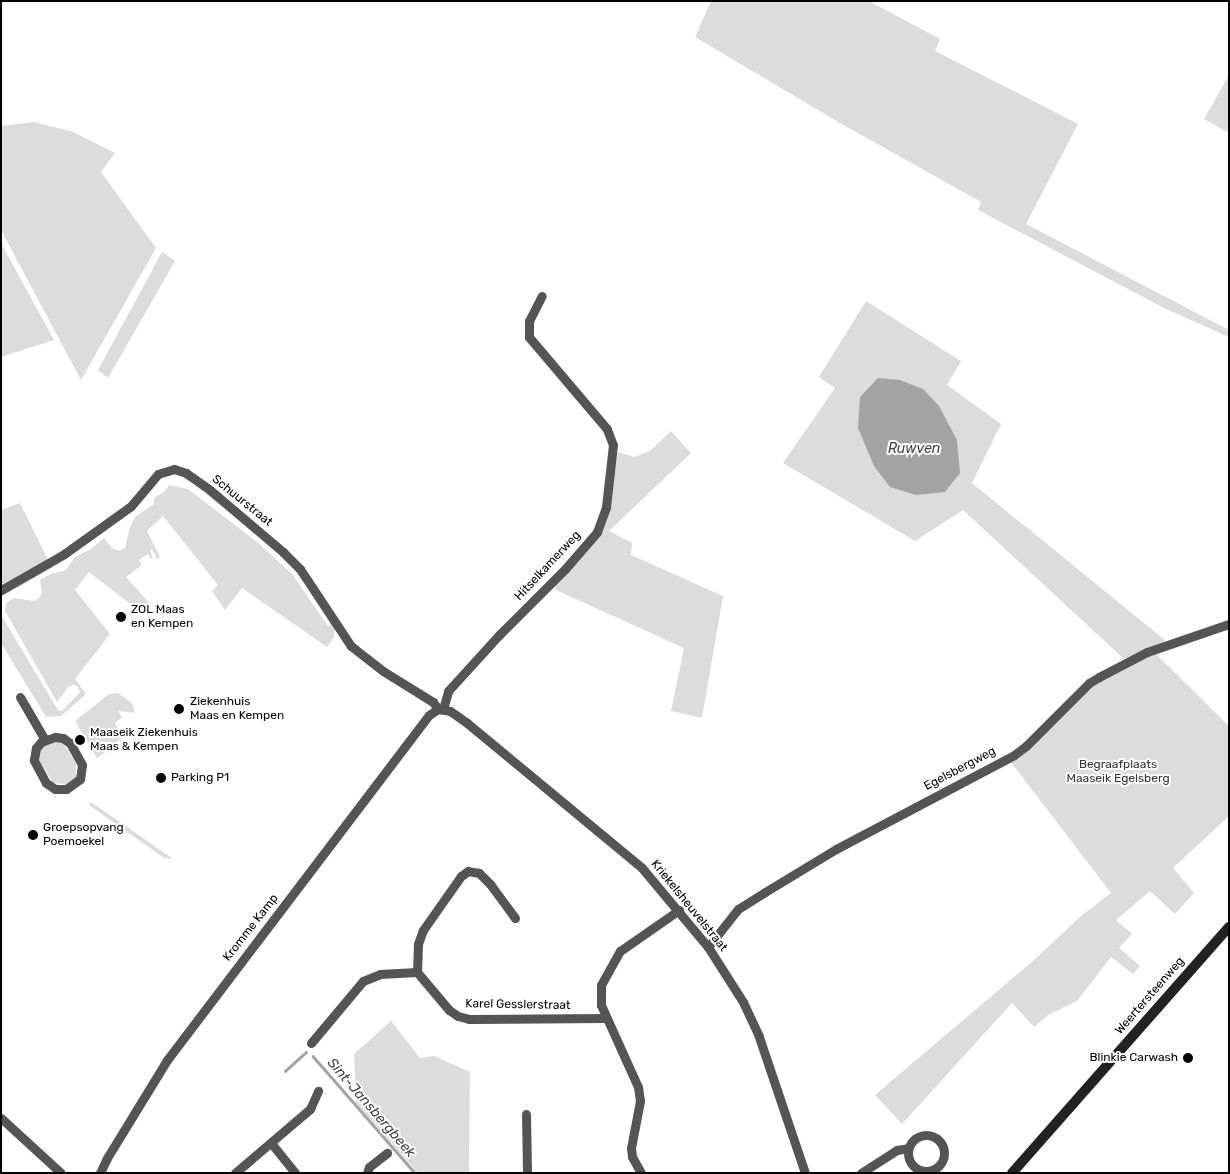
<!DOCTYPE html>
<html>
<head>
<meta charset="utf-8">
<style>
	body { margin:0 }
	#map { position:relative; width:1230px; height:1174px; overflow:hidden; background:#fff; font-family:Rubik,sans-serif }
	div>[style] { position:absolute }
	.green>* { inset:0; background:#dcdcdc }
	.water>* { inset:0; background:#a3a3a3 }
	.stream>* { height:2.5px; margin:-1.25px; padding:0 1.25px; transform-origin:1.25px; border-radius:1.25px; background:#a3a3a3 }
	.minor>* { height:9px; margin:-4.5px; padding:0 4.5px; transform-origin:4.5px; border-radius:4.5px; background:#555 }
	.minor>.ring { margin:-4.5px; padding:0; box-sizing:content-box; background:none; border:9px solid #555; border-radius:50% }
	.secondary>* { height:10px; margin:-5px; padding:0 5px; transform-origin:5px; border-radius:5px; background:#222 }
	.dots>* { width:14px; height:14px; translate:-50% -50%; box-sizing:border-box; border:2px solid #fff; border-radius:50% }
	span { translate:-50% -50%; white-space:nowrap; text-align:center; line-height:1.15; -webkit-text-stroke:4px #fff; paint-order:stroke }
	.street-label { font-size:12px; color:#000 }
	.poi-label { font-size:12px; color:#000 }
	.left { translate:0 -50%; text-align:left }
	.right { translate:-100% -50%; text-align:right }
	.park-label { font-size:12px; color:#333 }
	.water-label { font-size:14px; color:#444; font-style:italic }
	.frame { position:absolute; inset:0; border:2px solid #000; pointer-events:none }
</style>
</head>
<body>
<div id="map">
	<div class="green">
		<div style="clip-path:polygon(711px 1px,869px 1px,940px 39px,935px 51px,1078px 124px,1026px 224px,1229px 330px,1229px 337px,1166px 309px,978px 210px,981px 202px,840px 123px,695px 37px)"></div>
		<div style="clip-path:polygon(1229px 75px,1229px 133px,1204px 119px)"></div>
		<div style="clip-path:polygon(34px 122px,73px 132px,115px 153px,101px 172px,156px 248px,81px 380px,1px 230px,1px 126px)"></div>
		<div style="clip-path:polygon(1px 243px,54px 340px,1px 357px)"></div>
		<div style="clip-path:polygon(162px 252px,175px 261px,108px 378px,98px 370px)"></div>
		<div style="clip-path:polygon(866px 301px,961px 361px,947px 385px,1001px 424px,972px 483px,1166px 641px,1124px 659px,963px 510px,915px 541px,783px 463px,835px 388px,819px 377px)"></div>
		<div style="clip-path:polygon(671px 431px,691px 453px,609px 531px,632px 543px,631px 555px,723px 596px,702px 718px,671px 711px,684px 648px,556px 590px,555px 582px,582px 554px,606px 523px,618px 452px,634px 457px,650px 451px)"></div>
		<div style="clip-path:polygon(166px 471px,175px 471px,186px 475px,280px 550px,298px 569px,308px 584px,335px 627px,334px 637px,327px 647px,242px 588px,225px 610px,212px 591px,218px 585px,163px 516px,147px 531px,160px 557px,157px 559px,152px 549px,150px 551px,153px 558px,151px 559px,148px 554px,139px 560px,142px 565px,126px 577px,150px 604px,142px 613px,89px 572px,75px 590px,110px 634px,75px 679px,86px 694px,61px 716px,46px 717px,1px 643px,1px 615px,58px 710px,62px 711px,80px 692px,77px 686px,73px 685px,68px 687px,57px 702px,5px 611px,6px 603px,14px 598px,34px 601px,39px 598px,42px 593px,40px 580px,51px 574px,66px 570px,75px 557px,91px 549px,104px 538px,112px 548px,119px 551px,125px 548px,130px 527px,136px 516px,153px 505px,155px 497px,164px 492px,169px 485px,188px 489px,257px 542px,292px 574px,328px 626px,331px 625px,300px 575px,277px 550px,183px 476px,176px 474px,168px 474px,156px 480px,139px 504px,105px 531px,52px 568px,1px 597px,4px 591px,62px 558px,133px 507px,158px 476px)"></div>
		<div style="clip-path:polygon(20px 503px,48px 560px,1px 587px,1px 510px)"></div>
		<div style="clip-path:polygon(1155px 653px,1229px 726px,1229px 816px,1173px 868px,1194px 893px,1175px 914px,1150px 891px,1116px 920px,1132px 934px,1119px 948px,1140px 966px,1133px 974px,1111px 957px,1077px 1001px,1048px 1015px,1034px 1027px,1012px 1003px,902px 1124px,875px 1095px,1035px 959px,1081px 916px,1111px 893px,1010px 761px,1088px 688px,1124px 665px)"></div>
		<div style="clip-path:polygon(118px 693px,132px 703px,135px 713px,118px 711px,122px 717px,115px 723px,122px 736px,114px 746px,97px 758px,75px 721px,109px 694px)"></div>
		<div style="clip-path:polygon(48px 741px,63px 743px,76px 763px,76px 777px,66px 784px,53px 783px,40px 762px,39px 750px)"></div>
		<div style="clip-path:polygon(91px 802px,173px 859px,164px 858px,89px 805px)"></div>
		<div style="clip-path:polygon(391px 1021px,420px 1058px,434px 1056px,470px 1072px,469px 1173px,418px 1173px,356px 1103px,354px 1054px)"></div>
	</div>
	<div class="water">
		<div style="clip-path:polygon(878px 378px,900px 380px,923px 389px,939px 406px,957px 440px,960px 473px,945px 492px,916px 495px,890px 487px,874px 466px,858px 428px,860px 397px)"></div>
	</div>
	<div class="stream">
		<div style="left:313px;top:1056px;width:155px;rotate:48.9deg"></div>
		<div style="left:285px;top:1071px;width:28px;rotate:-42deg"></div>
	</div>
	<div class="minor">
		<div style="left:1px;top:590px;width:73px;rotate:-29.7deg"></div>
		<div style="left:64px;top:554px;width:82px;rotate:-35.6deg"></div>
		<div style="left:131px;top:506px;width:42px;rotate:-49.8deg"></div>
		<div style="left:158px;top:474px;width:17px;rotate:-17deg"></div>
		<div style="left:174px;top:469px;width:13px;rotate:18deg"></div>
		<div style="left:186px;top:473px;width:29px;rotate:35deg"></div>
		<div style="left:210px;top:490px;width:96px;rotate:40.3deg"></div>
		<div style="left:283px;top:552px;width:24px;rotate:45deg"></div>
		<div style="left:300px;top:569px;width:92px;rotate:56.5deg"></div>
		<div style="left:351px;top:646px;width:41px;rotate:38deg"></div>
		<div style="left:383px;top:671px;width:59px;rotate:31.8deg"></div>
		<div style="left:433px;top:702px;width:9px;rotate:54deg"></div>
		<div style="left:20px;top:697px;width:50px;rotate:59.8deg"></div>
		<div style="left:438px;top:709px;width:12px;rotate:9deg"></div>
		<div style="left:450px;top:711px;width:21px;rotate:35deg"></div>
		<div style="left:467px;top:723px;width:227px;rotate:39.6deg"></div>
		<div style="left:642px;top:868px;width:103px;rotate:50.1deg"></div>
		<div style="left:708px;top:947px;width:65px;rotate:57.5deg"></div>
		<div style="left:743px;top:1002px;width:38px;rotate:65deg"></div>
		<div style="left:759px;top:1037px;width:144px;rotate:71.3deg"></div>
		<div style="left:443px;top:709px;width:19px;rotate:-74deg"></div>
		<div style="left:448px;top:691px;width:76px;rotate:-47.7deg"></div>
		<div style="left:499px;top:635px;width:93px;rotate:-45deg"></div>
		<div style="left:565px;top:569px;width:49px;rotate:-49.1deg"></div>
		<div style="left:597px;top:532px;width:27px;rotate:-70deg"></div>
		<div style="left:606px;top:507px;width:62px;rotate:-83.6deg"></div>
		<div style="left:613px;top:445px;width:17px;rotate:-111deg"></div>
		<div style="left:607px;top:429px;width:121px;rotate:-130.3deg"></div>
		<div style="left:529px;top:337px;width:16px;rotate:-90deg"></div>
		<div style="left:529px;top:321px;width:28px;rotate:-63deg"></div>
		<div style="left:55px;top:737px;width:8px;rotate:7deg"></div>
		<div style="left:63px;top:738px;width:9px;rotate:36deg"></div>
		<div style="left:70px;top:743px;width:25px;rotate:61deg"></div>
		<div style="left:82px;top:765px;width:14px;rotate:98deg"></div>
		<div style="left:80px;top:779px;width:17px;rotate:144deg"></div>
		<div style="left:66px;top:789px;width:11px;rotate:180deg"></div>
		<div style="left:55px;top:789px;width:11px;rotate:-146deg"></div>
		<div style="left:46px;top:783px;width:26px;rotate:-118deg"></div>
		<div style="left:34px;top:760px;width:12px;rotate:-81deg"></div>
		<div style="left:36px;top:748px;width:8px;rotate:-50deg"></div>
		<div style="left:41px;top:742px;width:15px;rotate:-20deg"></div>
		<div style="left:515px;top:918px;width:42px;rotate:-126.3deg"></div>
		<div style="left:490px;top:884px;width:16px;rotate:-135deg"></div>
		<div style="left:479px;top:873px;width:11px;rotate:-170deg"></div>
		<div style="left:468px;top:871px;width:9px;rotate:144deg"></div>
		<div style="left:461px;top:876px;width:66px;rotate:125.1deg"></div>
		<div style="left:423px;top:930px;width:15px;rotate:110deg"></div>
		<div style="left:418px;top:944px;width:28px;rotate:92deg"></div>
		<div style="left:417px;top:972px;width:50px;rotate:49.9deg"></div>
		<div style="left:449px;top:1010px;width:11px;rotate:34deg"></div>
		<div style="left:458px;top:1016px;width:11px;rotate:15deg"></div>
		<div style="left:469px;top:1019px;width:137px;rotate:-0.4deg"></div>
		<div style="left:708px;top:947px;width:48px;rotate:-51.7deg"></div>
		<div style="left:738px;top:909px;width:32px;rotate:-32deg"></div>
		<div style="left:765px;top:892px;width:83px;rotate:-31.2deg"></div>
		<div style="left:836px;top:849px;width:201px;rotate:-27.8deg"></div>
		<div style="left:1014px;top:755px;width:15px;rotate:-37deg"></div>
		<div style="left:1026px;top:746px;width:89px;rotate:-45deg"></div>
		<div style="left:1089px;top:683px;width:12px;rotate:-31deg"></div>
		<div style="left:1099px;top:677px;width:54px;rotate:-27.5deg"></div>
		<div style="left:1147px;top:652px;width:87px;rotate:-18.9deg"></div>
		<div style="left:311px;top:1043px;width:81px;rotate:-50deg"></div>
		<div style="left:363px;top:981px;width:18px;rotate:-22deg"></div>
		<div style="left:380px;top:974px;width:37px;rotate:-3deg"></div>
		<div style="left:526px;top:1114px;width:59px;rotate:89deg"></div>
		<div style="left:1px;top:1118px;width:81px;rotate:42.5deg"></div>
		<div class="ring" style="left:908px;top:1135px;width:27px;height:27px"></div>
		<div style="left:271px;top:1143px;width:38px;rotate:51deg"></div>
		<div style="left:100px;top:1173px;width:17px;rotate:-65deg"></div>
		<div style="left:107px;top:1158px;width:115px;rotate:-58.5deg"></div>
		<div style="left:167px;top:1060px;width:433px;rotate:-52.8deg"></div>
		<div style="left:429px;top:715px;width:11px;rotate:-34deg"></div>
		<div style="left:235px;top:1173px;width:99px;rotate:-40.5deg"></div>
		<div style="left:310px;top:1109px;width:20px;rotate:-66deg"></div>
		<div style="left:367px;top:1173px;width:6px;rotate:-72deg"></div>
		<div style="left:369px;top:1167px;width:23px;rotate:-38deg"></div>
		<div style="left:641px;top:1173px;width:18px;rotate:-119deg"></div>
		<div style="left:632px;top:1157px;width:9px;rotate:-96deg"></div>
		<div style="left:631px;top:1148px;width:48px;rotate:-79.2deg"></div>
		<div style="left:640px;top:1101px;width:14px;rotate:-98deg"></div>
		<div style="left:638px;top:1087px;width:90px;rotate:-114.3deg"></div>
		<div style="left:601px;top:1005px;width:20px;rotate:-90deg"></div>
		<div style="left:601px;top:985px;width:39px;rotate:-61deg"></div>
		<div style="left:620px;top:951px;width:72px;rotate:-34.8deg"></div>
		<div style="left:861px;top:1173px;width:43px;rotate:-32.6deg"></div>
		<div style="left:897px;top:1150px;width:11px;rotate:-10deg"></div>
	</div>
	<div class="secondary">
		<div style="left:1012px;top:1173px;width:328px;rotate:-48.6deg"></div>
	</div>
	<div class="dots">
		<div style="left:121px;top:617px;background:#000"></div>
		<div style="left:179px;top:709px;background:#000"></div>
		<div style="left:80px;top:740px;background:#000"></div>
		<div style="left:161px;top:778px;background:#000"></div>
		<div style="left:33px;top:835px;background:#000"></div>
		<div style="left:1188px;top:1058px;background:#000"></div>
	</div>
	<div class="street-label">
		<span style="left:242px;top:501px;rotate:39deg">Schuurstraat</span>
		<span style="left:548px;top:566px;rotate:-47deg">Hitselkamerweg</span>
		<span style="left:960px;top:769px;rotate:-28deg">Egelsbergweg</span>
		<span style="left:689px;top:906px;rotate:51deg">Kriekelsheuvelstraat</span>
		<span style="left:251px;top:928px;rotate:-52deg">Kromme Kamp</span>
		<span style="left:1150px;top:996px;rotate:-49deg">Weertersteenweg</span>
		<span style="left:518px;top:1005px;rotate:1deg">Karel Gesslerstraat</span>
	</div>
	<div class="poi-label">
		<span class="left" style="left:131px;top:617px">ZOL Maas<br>en Kempen</span>
		<span class="left" style="left:190px;top:709px">Ziekenhuis<br>Maas en Kempen</span>
		<span class="left" style="left:90px;top:740px">Maaseik Ziekenhuis<br>Maas &amp; Kempen</span>
		<span class="left" style="left:171px;top:778px">Parking P1</span>
		<span class="left" style="left:43px;top:835px">Groepsopvang<br>Poemoekel</span>
		<span class="right" style="left:1178px;top:1058px">Blinkie Carwash</span>
	</div>
	<div class="park-label">
		<span style="left:1118px;top:772px">Begraafplaats<br>Maaseik Egelsberg</span>
	</div>
	<div class="water-label">
		<span style="left:914px;top:449px">Ruwven</span>
		<span style="left:371px;top:1108px;rotate:49deg">Sint-Jansbergbeek</span>
	</div>
	<div class="frame"></div>
</div>
</body>
</html>
